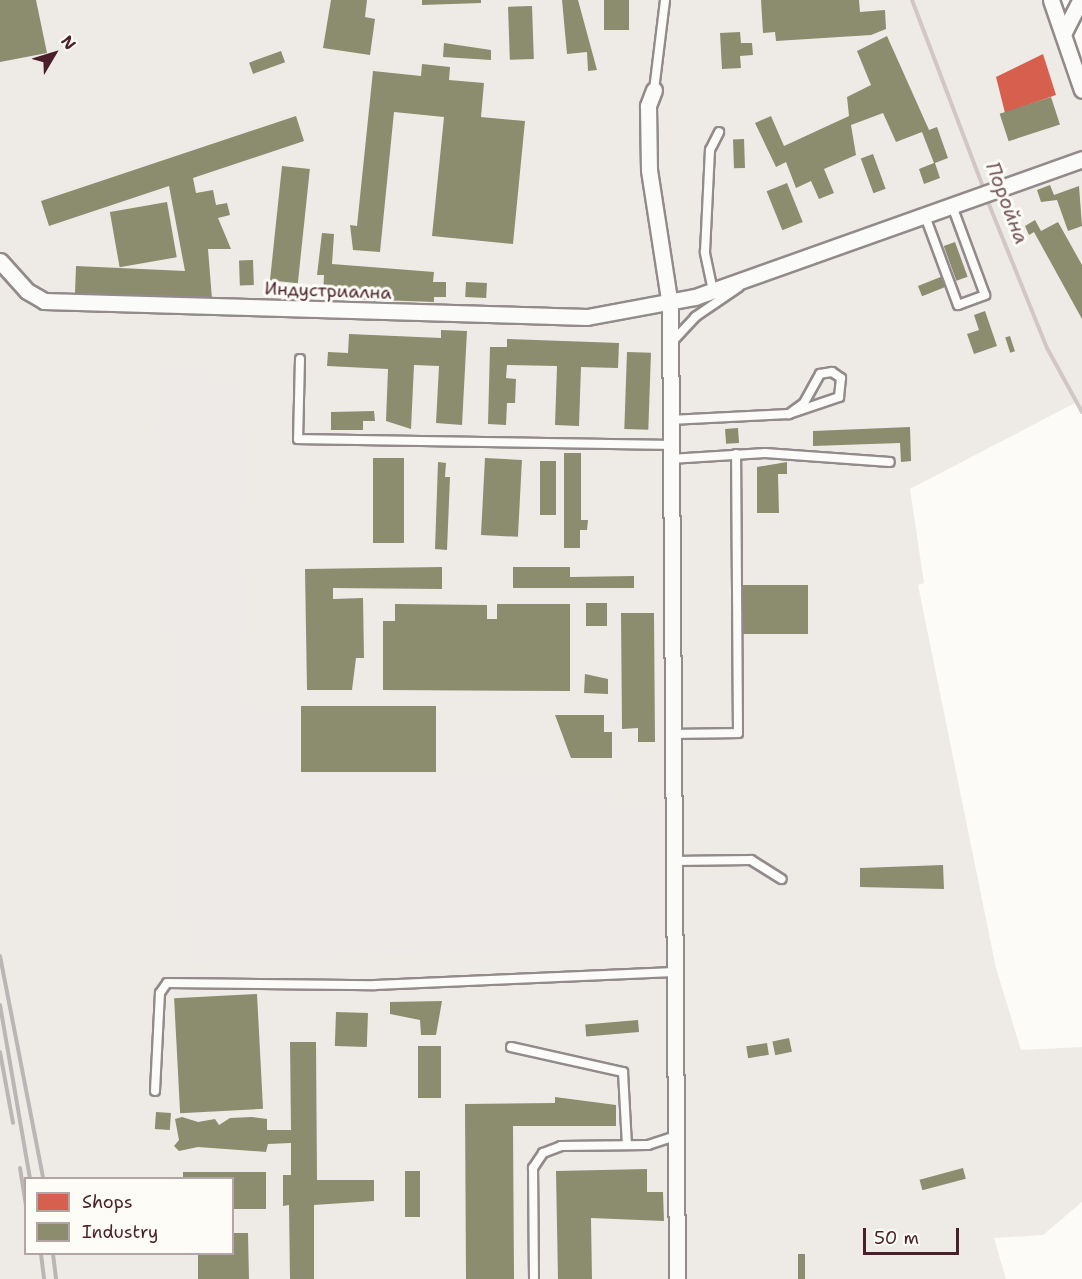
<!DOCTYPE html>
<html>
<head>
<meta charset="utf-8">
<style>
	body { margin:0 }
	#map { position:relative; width:1082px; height:1279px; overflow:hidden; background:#fcfbf8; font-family:"Shantell Sans",sans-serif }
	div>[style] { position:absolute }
	.built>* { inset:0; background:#eeebe7 }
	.green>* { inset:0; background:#eeeae8 }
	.shops>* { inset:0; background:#d6604d }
	.industry>* { inset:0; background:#8c8c6e; transform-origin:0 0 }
	.stream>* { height:4px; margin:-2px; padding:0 2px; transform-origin:2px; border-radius:2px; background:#d2c7c6 }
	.roads { filter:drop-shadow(2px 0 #928a8b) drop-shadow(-2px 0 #928a8b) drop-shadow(0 2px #928a8b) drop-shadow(0 -2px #928a8b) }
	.lane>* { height:8px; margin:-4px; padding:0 4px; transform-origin:4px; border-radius:4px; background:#fbfbf9 }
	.street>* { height:15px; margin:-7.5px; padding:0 7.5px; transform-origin:7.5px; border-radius:7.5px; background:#fbfbf9 }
	.rail>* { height:4px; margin:-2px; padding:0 2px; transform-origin:2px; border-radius:2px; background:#bbb6b6 }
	span { translate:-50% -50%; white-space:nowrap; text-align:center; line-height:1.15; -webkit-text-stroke:6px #fdfcf7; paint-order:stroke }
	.street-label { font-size:18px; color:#4a1f2b }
	.water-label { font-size:20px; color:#73525a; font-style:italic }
	.legend { position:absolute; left:24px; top:1177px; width:210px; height:78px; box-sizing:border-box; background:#fdfcf7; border:2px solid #b5a4a5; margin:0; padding:8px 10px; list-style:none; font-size:18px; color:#4a1f2b }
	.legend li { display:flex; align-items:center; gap:12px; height:30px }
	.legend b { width:30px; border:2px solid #b5a4a5 }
	.north { position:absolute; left:24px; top:24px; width:60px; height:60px; -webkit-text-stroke:4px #fdfcf7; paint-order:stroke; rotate:52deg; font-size:16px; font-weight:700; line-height:24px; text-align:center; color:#4a1f2b }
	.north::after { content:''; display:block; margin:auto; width:21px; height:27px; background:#4a1f2b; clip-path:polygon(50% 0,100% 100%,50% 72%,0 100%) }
	.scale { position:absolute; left:863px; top:1228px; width:96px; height:27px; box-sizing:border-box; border:3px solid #4a1f2b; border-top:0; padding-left:8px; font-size:18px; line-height:21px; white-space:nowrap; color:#4a1f2b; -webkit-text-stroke:4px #fdfcf7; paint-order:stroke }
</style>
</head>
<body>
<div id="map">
	<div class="built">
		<div style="clip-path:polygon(evenodd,0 0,1051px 0,1082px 90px,1082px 412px,1075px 403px,910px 489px,924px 583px,918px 585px,996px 968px,1021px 1050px,1082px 1047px,1082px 1202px,1043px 1235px,994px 1238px,1006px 1279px,0 1279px,0 0,26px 1178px,232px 1178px,232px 1254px,26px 1254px,26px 1178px)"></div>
	</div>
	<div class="green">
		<div style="clip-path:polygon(209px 364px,213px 379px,251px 383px,245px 547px,253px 705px,290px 709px,294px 773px,560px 772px,569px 793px,613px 787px,616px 803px,665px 810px,666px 955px,420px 955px,182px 964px,149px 365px)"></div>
	</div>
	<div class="shops">
		<div style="clip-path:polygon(1043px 54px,1056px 95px,1005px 113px,996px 77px)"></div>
	</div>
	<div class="industry">
		<div style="clip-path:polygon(0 0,36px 0,47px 53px,0 62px)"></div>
		<div style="clip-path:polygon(331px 0,367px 0,365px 17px,375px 19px,370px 55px,323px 48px)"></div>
		<div style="clip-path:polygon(422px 0,481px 0,481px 3px,422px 5px)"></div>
		<div style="clip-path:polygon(562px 0,578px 0,597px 70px,588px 71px,587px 52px,567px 54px)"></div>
		<div style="left:604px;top:0;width:25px;height:30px"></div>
		<div style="clip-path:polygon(761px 0,859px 0,860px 12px,885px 10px,886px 29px,871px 35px,776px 41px,775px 32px,763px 33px)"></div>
		<div style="left:532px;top:6px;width:53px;height:24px;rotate:88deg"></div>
		<div style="clip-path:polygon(740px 32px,741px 43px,752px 43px,753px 55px,740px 56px,741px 68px,722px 69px,720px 33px)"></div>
		<div style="clip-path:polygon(887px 36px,929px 130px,937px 127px,948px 158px,935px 163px,940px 178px,924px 184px,919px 169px,934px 163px,922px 132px,896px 142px,883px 113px,851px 125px,856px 155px,824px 169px,834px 193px,819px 199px,811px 181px,796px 188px,786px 162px,776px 167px,755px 123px,771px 116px,784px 146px,849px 116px,847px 97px,871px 85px,857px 51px)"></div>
		<div style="clip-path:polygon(444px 43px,491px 50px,491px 60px,443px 57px)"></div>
		<div style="left:281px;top:51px;width:12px;height:34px;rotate:70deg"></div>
		<div style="clip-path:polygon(422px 64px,450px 67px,449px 80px,484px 83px,481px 117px,525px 121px,513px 244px,432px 236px,444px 117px,394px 112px,380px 252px,353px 250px,350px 225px,357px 226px,373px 71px,421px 76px)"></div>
		<div style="left:1051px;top:97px;width:29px;height:54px;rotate:72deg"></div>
		<div style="clip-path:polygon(296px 116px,304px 141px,193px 178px,196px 193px,213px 190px,216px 205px,227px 203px,230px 215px,218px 218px,231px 249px,208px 249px,212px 299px,75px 293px,76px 266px,185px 271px,169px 186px,49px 226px,41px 201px)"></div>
		<div style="left:744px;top:139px;width:29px;height:11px;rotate:88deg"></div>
		<div style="left:873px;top:154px;width:37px;height:13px;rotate:70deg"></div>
		<div style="left:282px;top:166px;width:28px;height:115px;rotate:6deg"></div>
		<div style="left:787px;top:183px;width:42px;height:22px;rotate:68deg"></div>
		<div style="clip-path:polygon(1050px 185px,1054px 195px,1079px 186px,1082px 226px,1068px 231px,1057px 200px,1041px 202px,1037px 190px)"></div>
		<div style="left:167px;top:202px;width:56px;height:58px;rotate:80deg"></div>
		<div style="clip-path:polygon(1035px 220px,1041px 231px,1058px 222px,1082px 265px,1082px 319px,1034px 232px,1029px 235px,1025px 226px)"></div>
		<div style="clip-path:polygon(322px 233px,334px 234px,332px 264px,434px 272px,433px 282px,446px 282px,446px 297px,434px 297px,434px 302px,323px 298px,324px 275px,317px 275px)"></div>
		<div style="left:955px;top:242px;width:37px;height:12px;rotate:70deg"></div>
		<div style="left:253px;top:260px;width:25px;height:14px;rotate:88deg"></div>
		<div style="left:943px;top:276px;width:11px;height:27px;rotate:68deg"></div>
		<div style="left:466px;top:282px;width:21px;height:15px;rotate:3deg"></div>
		<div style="clip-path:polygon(985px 311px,997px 346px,974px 354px,967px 334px,979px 330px,974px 315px)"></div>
		<div style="clip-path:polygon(441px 330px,467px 331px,462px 425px,436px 423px,439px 366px,414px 365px,411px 429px,386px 421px,388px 369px,327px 366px,328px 352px,348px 353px,349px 334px,441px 338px)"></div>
		<div style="left:1010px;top:336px;width:16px;height:5px;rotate:72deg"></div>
		<div style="clip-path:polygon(507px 339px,619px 343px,618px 368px,581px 367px,579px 426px,555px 425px,557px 366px,507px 365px,506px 378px,516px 379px,515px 403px,507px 403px,506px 425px,488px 424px,490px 347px,507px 347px)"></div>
		<div style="left:627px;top:352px;width:24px;height:77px;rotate:2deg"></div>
		<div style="clip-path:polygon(374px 411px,375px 421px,363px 421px,363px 430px,331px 430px,331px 412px)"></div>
		<div style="clip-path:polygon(910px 427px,911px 461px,901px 462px,900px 443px,813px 446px,813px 431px)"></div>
		<div style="left:738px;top:428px;width:15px;height:13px;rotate:86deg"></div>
		<div style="clip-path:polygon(564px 453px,581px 453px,581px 520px,588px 520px,587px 530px,580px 530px,580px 548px,564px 548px)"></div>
		<div style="left:373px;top:458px;width:31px;height:85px"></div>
		<div style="left:485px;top:458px;width:37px;height:77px;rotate:3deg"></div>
		<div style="left:540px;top:461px;width:16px;height:54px"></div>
		<div style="clip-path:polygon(438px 462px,446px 463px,445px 477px,450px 477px,447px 550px,435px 549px)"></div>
		<div style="clip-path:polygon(787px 462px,787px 474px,778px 474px,779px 513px,757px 513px,757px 467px)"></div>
		<div style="clip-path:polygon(442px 567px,442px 589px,333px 588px,333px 599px,363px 598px,364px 658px,356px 658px,352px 690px,307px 690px,305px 569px)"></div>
		<div style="clip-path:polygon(513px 567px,570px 567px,570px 577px,634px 576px,634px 588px,513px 588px)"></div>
		<div style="left:743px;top:585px;width:65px;height:49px"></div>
		<div style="left:586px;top:603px;width:21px;height:23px"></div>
		<div style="clip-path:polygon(395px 604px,487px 605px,487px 619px,497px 619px,497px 604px,570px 604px,570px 691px,383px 690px,383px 621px,395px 621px)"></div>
		<div style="clip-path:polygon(621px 613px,654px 613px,655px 742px,638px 742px,638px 728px,622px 729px)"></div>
		<div style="clip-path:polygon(585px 674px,608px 679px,608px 694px,584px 693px)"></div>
		<div style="left:301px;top:706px;width:135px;height:66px"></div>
		<div style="clip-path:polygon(555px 715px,604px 715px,604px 732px,612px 732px,612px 758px,571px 758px)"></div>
		<div style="clip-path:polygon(943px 865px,944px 889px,860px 887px,860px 868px)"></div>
		<div style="left:257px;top:994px;width:115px;height:83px;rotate:87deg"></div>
		<div style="clip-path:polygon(442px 1001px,436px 1035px,421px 1035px,420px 1020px,390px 1014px,390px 1002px)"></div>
		<div style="left:336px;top:1012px;width:32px;height:34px;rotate:2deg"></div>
		<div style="left:638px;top:1020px;width:12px;height:53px;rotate:85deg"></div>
		<div style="left:789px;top:1038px;width:14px;height:17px;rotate:78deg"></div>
		<div style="clip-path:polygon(290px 1042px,316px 1042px,317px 1180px,374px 1180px,374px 1201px,314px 1205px,314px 1279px,290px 1279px,289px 1205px,283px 1206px,283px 1175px,291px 1175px,291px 1143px,268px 1144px,266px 1152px,198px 1147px,179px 1151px,174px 1146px,179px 1140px,175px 1119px,182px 1117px,198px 1122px,215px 1119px,219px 1125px,230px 1118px,252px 1117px,267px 1119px,267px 1130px,291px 1130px)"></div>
		<div style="left:767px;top:1043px;width:12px;height:21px;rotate:81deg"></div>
		<div style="left:418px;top:1046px;width:23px;height:52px"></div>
		<div style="clip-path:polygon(555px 1097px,616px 1105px,616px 1126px,513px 1126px,514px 1279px,466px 1279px,465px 1104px,555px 1103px)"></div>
		<div style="left:156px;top:1112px;width:15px;height:17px;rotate:4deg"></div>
		<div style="left:963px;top:1168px;width:11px;height:45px;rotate:75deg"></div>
		<div style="clip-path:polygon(647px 1169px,647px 1192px,663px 1192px,664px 1221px,591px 1218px,592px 1279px,558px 1279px,556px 1171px)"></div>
		<div style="left:405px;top:1171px;width:15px;height:46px"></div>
		<div style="clip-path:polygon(183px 1172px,266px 1172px,266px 1209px,232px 1209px,232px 1178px,183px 1178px)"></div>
		<div style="clip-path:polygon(232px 1233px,248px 1233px,249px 1279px,198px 1279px,198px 1254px,232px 1254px)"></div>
		<div style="left:798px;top:1254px;width:7px;height:25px"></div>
	</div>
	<div class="stream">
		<div style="left:912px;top:0;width:203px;rotate:69.2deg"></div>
		<div style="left:986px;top:197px;width:163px;rotate:68deg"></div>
		<div style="left:1047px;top:348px;width:73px;rotate:61.3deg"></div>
	</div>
	<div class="roads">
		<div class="lane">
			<div style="left:654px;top:90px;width:91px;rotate:-83deg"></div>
			<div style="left:925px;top:216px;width:95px;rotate:69.7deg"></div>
			<div style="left:958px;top:305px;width:29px;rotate:-20deg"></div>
			<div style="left:985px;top:295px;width:95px;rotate:-110.3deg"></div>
			<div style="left:713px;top:291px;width:40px;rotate:-102deg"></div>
			<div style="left:705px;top:252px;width:102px;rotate:-87.2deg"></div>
			<div style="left:710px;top:150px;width:20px;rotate:-63deg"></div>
			<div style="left:673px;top:341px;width:33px;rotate:-47deg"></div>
			<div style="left:695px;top:317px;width:53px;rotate:-34.3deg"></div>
			<div style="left:300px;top:359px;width:80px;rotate:91.4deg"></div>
			<div style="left:298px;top:439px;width:372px;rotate:0.9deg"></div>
			<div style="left:670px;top:420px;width:119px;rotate:-2.9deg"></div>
			<div style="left:789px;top:414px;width:53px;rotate:-18.8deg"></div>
			<div style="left:839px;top:397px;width:19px;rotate:-84deg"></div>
			<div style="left:841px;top:378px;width:11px;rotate:-146deg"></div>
			<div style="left:832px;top:372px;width:12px;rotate:171deg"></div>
			<div style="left:820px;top:374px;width:33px;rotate:119deg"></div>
			<div style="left:804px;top:403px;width:19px;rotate:144deg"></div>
			<div style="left:670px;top:459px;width:95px;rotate:-3.6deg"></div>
			<div style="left:765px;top:453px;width:125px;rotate:4.1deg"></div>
			<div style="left:673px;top:734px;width:65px;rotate:-0.9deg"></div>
			<div style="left:738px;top:733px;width:279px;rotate:-90.4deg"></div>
			<div style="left:674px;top:861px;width:77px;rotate:-0.7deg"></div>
			<div style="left:751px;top:860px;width:36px;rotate:32deg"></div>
			<div style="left:511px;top:1047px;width:115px;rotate:12.6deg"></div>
			<div style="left:623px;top:1072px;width:73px;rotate:86.9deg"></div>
			<div style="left:155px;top:1091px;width:98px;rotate:-87.1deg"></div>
			<div style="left:160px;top:993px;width:12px;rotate:-55deg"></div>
			<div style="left:167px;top:983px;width:208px;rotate:0.6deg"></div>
			<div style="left:375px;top:985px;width:300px;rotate:-2.5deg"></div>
			<div style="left:534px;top:1279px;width:111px;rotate:-90.5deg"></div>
			<div style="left:533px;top:1168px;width:18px;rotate:-56deg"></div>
			<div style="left:543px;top:1153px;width:19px;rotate:-21deg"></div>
			<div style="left:561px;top:1146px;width:87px;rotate:-0.7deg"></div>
			<div style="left:648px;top:1145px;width:29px;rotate:-18deg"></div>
		</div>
		<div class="street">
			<div style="left:1051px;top:0;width:95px;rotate:71deg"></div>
			<div style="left:1063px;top:34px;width:38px;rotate:-63deg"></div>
			<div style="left:654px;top:90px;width:17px;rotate:111deg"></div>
			<div style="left:648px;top:106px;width:64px;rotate:89.1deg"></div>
			<div style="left:649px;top:170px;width:137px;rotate:81.2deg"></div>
			<div style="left:670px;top:305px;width:974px;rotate:89.59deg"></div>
			<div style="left:0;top:261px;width:40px;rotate:48deg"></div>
			<div style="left:27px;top:291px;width:20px;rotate:30deg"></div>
			<div style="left:44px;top:301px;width:543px;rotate:1.69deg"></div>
			<div style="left:587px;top:317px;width:110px;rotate:-10.5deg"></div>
			<div style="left:695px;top:297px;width:411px;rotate:-19.6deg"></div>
		</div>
	</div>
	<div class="rail">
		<div style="left:0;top:956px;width:226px;rotate:79deg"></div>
		<div style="left:0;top:1005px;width:176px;rotate:80.2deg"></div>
		<div style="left:0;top:1052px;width:72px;rotate:79.6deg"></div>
		<div style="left:20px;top:1168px;width:39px;rotate:81deg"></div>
		<div style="left:41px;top:1254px;width:25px;rotate:83deg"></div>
		<div style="left:53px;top:1254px;width:25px;rotate:83deg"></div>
	</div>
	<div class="street-label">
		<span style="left:328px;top:291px;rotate:2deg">Индустриална</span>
	</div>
	<div class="water-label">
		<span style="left:1007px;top:203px;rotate:69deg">Поройна</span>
	</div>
	<ul class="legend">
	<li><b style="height:16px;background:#d6604d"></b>Shops</li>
	<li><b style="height:16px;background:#8c8c6e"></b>Industry</li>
	</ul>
	<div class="north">N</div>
	<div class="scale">50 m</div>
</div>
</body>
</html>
